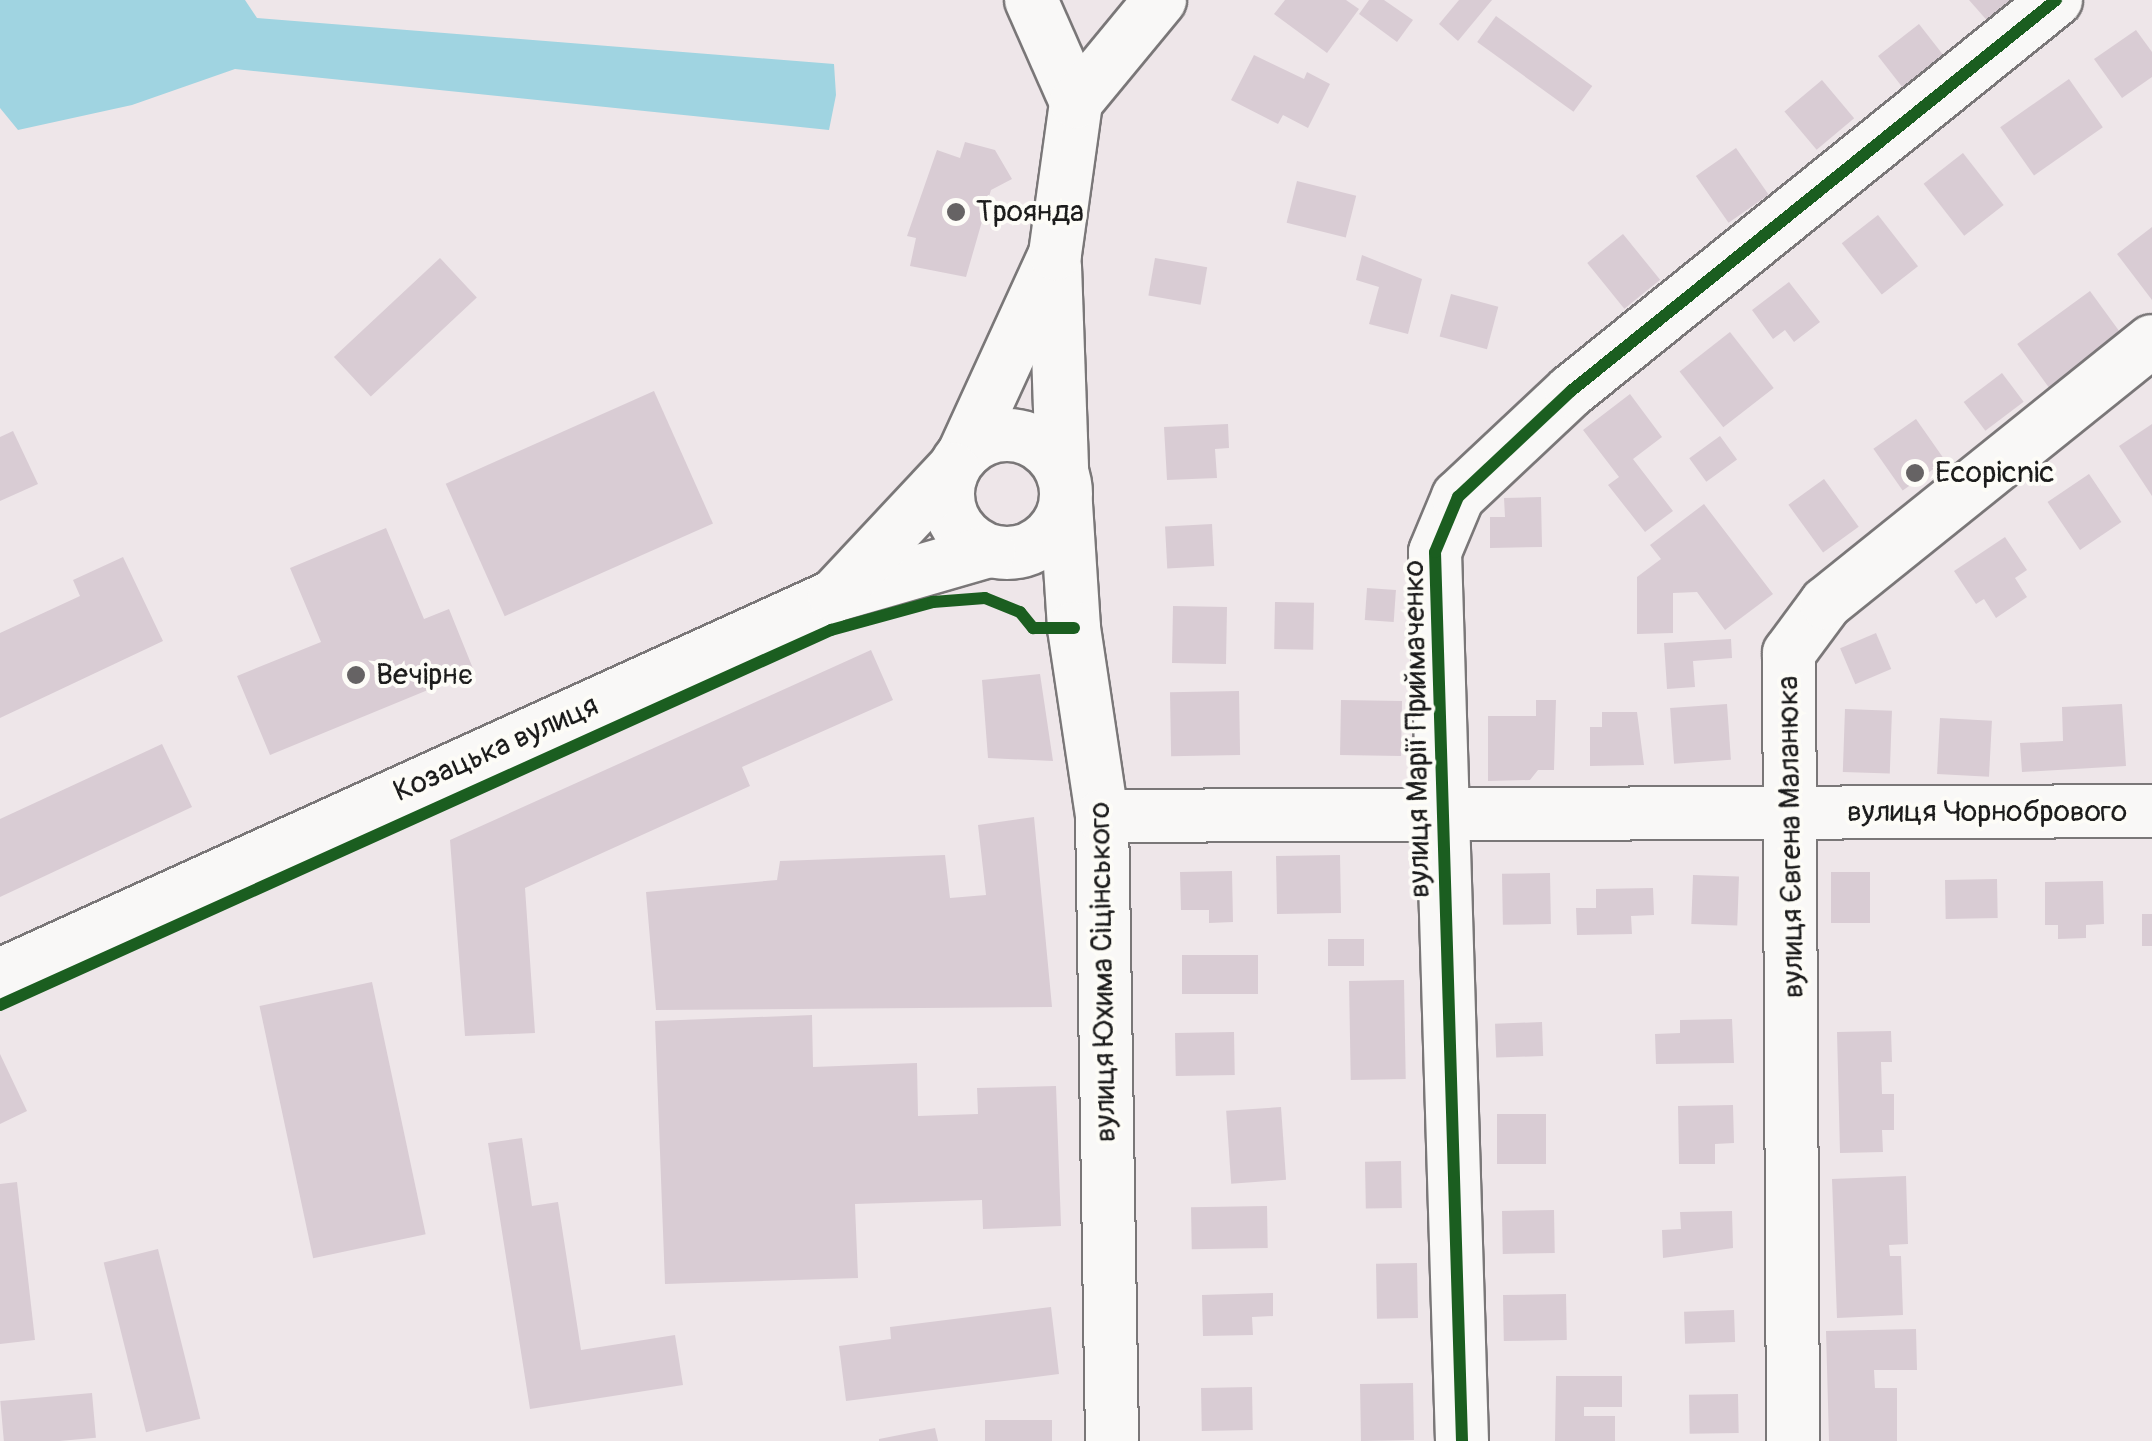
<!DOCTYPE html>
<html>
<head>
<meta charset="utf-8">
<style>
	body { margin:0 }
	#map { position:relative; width:2152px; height:1441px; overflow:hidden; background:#eee6e9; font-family:Pangolin,sans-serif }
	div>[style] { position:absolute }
	.water>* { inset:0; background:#a0d4e1 }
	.building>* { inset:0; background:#d9ccd4; transform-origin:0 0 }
	.roads { filter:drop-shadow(2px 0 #7a7778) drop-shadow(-2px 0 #7a7778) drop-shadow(0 2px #7a7778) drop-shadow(0 -2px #7a7778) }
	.minor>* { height:52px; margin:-26px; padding:0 26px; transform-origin:26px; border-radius:26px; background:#f9f8f7 }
	.minor>.ring { margin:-26px; padding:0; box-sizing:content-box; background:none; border:52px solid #f9f8f7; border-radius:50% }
	.cycleway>* { height:12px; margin:-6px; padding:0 6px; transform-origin:6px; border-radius:6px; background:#1b5e20 }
	.dots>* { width:28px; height:28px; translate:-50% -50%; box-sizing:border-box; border:5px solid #fdfcf7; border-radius:50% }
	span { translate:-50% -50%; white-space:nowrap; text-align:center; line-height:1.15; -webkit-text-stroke:8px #fdfcf7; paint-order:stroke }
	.poi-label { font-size:30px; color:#1c1c1c }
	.left { translate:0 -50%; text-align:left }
	.street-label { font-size:30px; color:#1c1c1c }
</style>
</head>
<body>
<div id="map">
	<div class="water">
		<div style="clip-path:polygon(0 0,245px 0,257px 18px,834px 64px,836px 95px,829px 130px,235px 69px,132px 105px,18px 130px,0 108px)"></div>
	</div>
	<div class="building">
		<div style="clip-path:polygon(1285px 0,1346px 0,1359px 9px,1327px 53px,1274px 14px)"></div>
		<div style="clip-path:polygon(1369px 0,1384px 0,1413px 20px,1397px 42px,1359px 14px)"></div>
		<div style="clip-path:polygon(1459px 0,1492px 0,1458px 41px,1439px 24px)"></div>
		<div style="clip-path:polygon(1969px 0,2020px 0,1991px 25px)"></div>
		<div style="left:1496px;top:16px;width:119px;height:32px;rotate:36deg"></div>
		<div style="left:1919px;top:24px;width:46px;height:52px;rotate:52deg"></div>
		<div style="clip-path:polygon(2136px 30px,2152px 52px,2152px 77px,2122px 98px,2094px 59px)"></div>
		<div style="clip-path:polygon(1254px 55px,1304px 79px,1307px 72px,1330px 84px,1308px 128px,1283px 115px,1278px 124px,1231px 100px)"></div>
		<div style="left:2069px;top:79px;width:59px;height:84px;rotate:55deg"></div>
		<div style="left:1822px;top:80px;width:50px;height:49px;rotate:50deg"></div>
		<div style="clip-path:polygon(965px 142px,995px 150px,1012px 179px,991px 190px,966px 277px,910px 266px,916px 238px,907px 236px,937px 150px,960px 158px)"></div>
		<div style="left:1736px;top:148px;width:57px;height:49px;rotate:55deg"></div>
		<div style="left:1963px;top:153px;width:66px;height:50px;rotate:52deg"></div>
		<div style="left:1297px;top:181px;width:61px;height:43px;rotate:14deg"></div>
		<div style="left:1878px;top:215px;width:65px;height:46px;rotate:52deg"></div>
		<div style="clip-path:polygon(2152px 227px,2152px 300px,2117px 254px)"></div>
		<div style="left:1623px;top:234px;width:59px;height:46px;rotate:51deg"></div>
		<div style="clip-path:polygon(1362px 255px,1422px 279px,1408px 334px,1369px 324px,1379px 287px,1356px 280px)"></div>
		<div style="left:440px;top:258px;width:54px;height:145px;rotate:47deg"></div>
		<div style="left:1155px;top:258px;width:53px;height:38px;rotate:10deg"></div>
		<div style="clip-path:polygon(1789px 282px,1820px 322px,1794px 342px,1785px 330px,1773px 339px,1752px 310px)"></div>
		<div style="left:2090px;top:291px;width:57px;height:90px;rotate:54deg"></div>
		<div style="left:1451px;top:294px;width:49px;height:44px;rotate:15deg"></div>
		<div style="left:1730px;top:332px;width:71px;height:64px;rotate:52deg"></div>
		<div style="left:2002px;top:373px;width:36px;height:48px;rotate:53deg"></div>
		<div style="left:654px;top:391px;width:145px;height:228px;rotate:66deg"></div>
		<div style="clip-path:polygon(1630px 394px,1662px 437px,1633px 459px,1673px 511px,1645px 532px,1608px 485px,1619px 477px,1583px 430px)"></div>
		<div style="left:1916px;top:419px;width:51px;height:52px;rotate:55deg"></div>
		<div style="clip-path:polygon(1228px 424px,1229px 448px,1215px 449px,1217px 478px,1167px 480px,1164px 427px)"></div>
		<div style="clip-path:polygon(2152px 424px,2152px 496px,2119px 446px)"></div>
		<div style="clip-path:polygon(13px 431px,38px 484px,0 501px,0 437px)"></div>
		<div style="left:1720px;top:436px;width:29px;height:38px;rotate:54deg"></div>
		<div style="left:2089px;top:474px;width:58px;height:50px;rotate:56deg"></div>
		<div style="left:1824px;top:479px;width:59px;height:44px;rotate:54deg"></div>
		<div style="clip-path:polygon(1541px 497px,1542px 547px,1490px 548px,1490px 517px,1505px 517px,1504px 498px)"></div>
		<div style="clip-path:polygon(1704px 504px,1773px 594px,1725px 630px,1697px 592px,1673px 593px,1673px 633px,1637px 634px,1637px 577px,1661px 559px,1650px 545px)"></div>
		<div style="left:1212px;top:524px;width:42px;height:47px;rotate:87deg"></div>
		<div style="clip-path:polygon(386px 528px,424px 619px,449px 609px,474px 671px,270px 755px,237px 676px,321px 642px,290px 568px)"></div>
		<div style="clip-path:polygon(2005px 537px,2027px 570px,2015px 578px,2027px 597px,1996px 618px,1984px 599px,1976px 604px,1954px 571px)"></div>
		<div style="clip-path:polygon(123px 557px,163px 641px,0 718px,0 633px,80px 596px,73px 580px)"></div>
		<div style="left:1367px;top:588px;width:29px;height:32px;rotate:4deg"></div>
		<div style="left:1275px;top:602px;width:39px;height:47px;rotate:1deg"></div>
		<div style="left:1173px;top:606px;width:54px;height:57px;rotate:1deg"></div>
		<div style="left:1876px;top:633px;width:39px;height:39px;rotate:67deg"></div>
		<div style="clip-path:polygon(1731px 639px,1732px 658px,1693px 661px,1695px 687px,1667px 689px,1664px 643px)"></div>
		<div style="clip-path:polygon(871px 650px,893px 700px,742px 767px,750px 786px,525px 888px,535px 1033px,465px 1036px,450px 840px)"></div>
		<div style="clip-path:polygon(1040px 674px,1053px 761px,988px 758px,982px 680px)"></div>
		<div style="left:1239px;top:691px;width:64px;height:69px;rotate:89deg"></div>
		<div style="left:1341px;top:700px;width:61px;height:55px;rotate:1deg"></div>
		<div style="clip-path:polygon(1536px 700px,1556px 700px,1554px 770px,1538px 770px,1530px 780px,1488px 781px,1488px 716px,1536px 716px)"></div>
		<div style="left:1727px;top:704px;width:56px;height:57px;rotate:86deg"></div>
		<div style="clip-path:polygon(2122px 704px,2126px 766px,2022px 772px,2020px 743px,2063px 741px,2062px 707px)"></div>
		<div style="left:1845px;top:709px;width:47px;height:63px;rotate:2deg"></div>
		<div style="clip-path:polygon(1602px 712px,1637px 712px,1644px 765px,1590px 766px,1590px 727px,1602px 727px)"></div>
		<div style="left:1940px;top:718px;width:52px;height:56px;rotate:3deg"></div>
		<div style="clip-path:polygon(162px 744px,192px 807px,0 897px,0 819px)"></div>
		<div style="clip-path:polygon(1034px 817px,1052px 1007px,656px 1010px,646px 892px,777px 880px,780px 861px,945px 855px,950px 898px,986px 895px,978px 825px)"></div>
		<div style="left:1340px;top:855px;width:58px;height:64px;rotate:89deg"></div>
		<div style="clip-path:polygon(1232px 871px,1233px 922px,1209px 923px,1209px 910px,1181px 910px,1180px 872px)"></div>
		<div style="left:1831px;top:872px;width:39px;height:51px"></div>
		<div style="left:1550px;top:873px;width:51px;height:48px;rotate:89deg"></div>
		<div style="left:1693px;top:875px;width:46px;height:49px;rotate:2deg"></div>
		<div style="left:1997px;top:879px;width:39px;height:52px;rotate:89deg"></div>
		<div style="clip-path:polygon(2103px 881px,2104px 924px,2086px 925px,2086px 938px,2058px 939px,2058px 925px,2045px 925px,2045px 882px)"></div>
		<div style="clip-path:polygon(1653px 888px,1654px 915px,1631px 916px,1632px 934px,1577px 935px,1576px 908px,1596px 908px,1596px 889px)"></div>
		<div style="left:2142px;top:914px;width:10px;height:32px"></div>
		<div style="left:1364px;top:939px;width:27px;height:36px;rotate:90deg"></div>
		<div style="left:1258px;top:955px;width:39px;height:76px;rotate:90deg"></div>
		<div style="left:1404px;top:980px;width:99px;height:55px;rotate:89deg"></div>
		<div style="left:372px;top:982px;width:258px;height:115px;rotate:78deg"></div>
		<div style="clip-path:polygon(812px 1015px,813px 1067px,917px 1063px,918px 1116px,978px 1114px,977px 1088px,1056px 1086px,1061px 1226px,983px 1229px,982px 1200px,855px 1204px,858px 1278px,665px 1284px,655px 1021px)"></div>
		<div style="clip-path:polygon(1732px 1019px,1734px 1063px,1656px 1064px,1655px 1034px,1680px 1033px,1680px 1020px)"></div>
		<div style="left:1542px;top:1022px;width:34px;height:47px;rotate:88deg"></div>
		<div style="clip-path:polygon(1891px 1031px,1892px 1062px,1881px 1062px,1882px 1094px,1894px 1094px,1894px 1130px,1882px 1130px,1883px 1152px,1840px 1153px,1837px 1032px)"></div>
		<div style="left:1234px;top:1032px;width:43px;height:59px;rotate:89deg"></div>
		<div style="clip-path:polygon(0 1054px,27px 1111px,0 1124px)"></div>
		<div style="clip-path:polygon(1733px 1105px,1734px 1143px,1715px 1144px,1715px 1164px,1679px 1164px,1678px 1106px)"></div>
		<div style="left:1281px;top:1107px;width:73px;height:55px;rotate:86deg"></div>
		<div style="left:1546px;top:1114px;width:50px;height:49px;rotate:90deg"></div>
		<div style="clip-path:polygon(522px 1138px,532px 1206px,558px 1202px,581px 1350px,675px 1335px,683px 1385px,530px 1409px,488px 1143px)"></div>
		<div style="left:1401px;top:1161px;width:47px;height:36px;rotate:89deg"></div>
		<div style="clip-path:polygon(1906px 1176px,1908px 1244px,1889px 1245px,1890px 1256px,1901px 1256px,1903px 1315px,1837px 1318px,1832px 1179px)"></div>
		<div style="clip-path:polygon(17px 1182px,35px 1340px,0 1344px,0 1184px)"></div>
		<div style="left:1267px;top:1206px;width:42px;height:76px;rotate:89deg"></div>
		<div style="left:1554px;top:1210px;width:43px;height:52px;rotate:89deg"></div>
		<div style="clip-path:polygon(1732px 1211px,1733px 1248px,1663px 1258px,1662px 1230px,1681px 1229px,1680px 1212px)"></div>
		<div style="left:158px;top:1249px;width:175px;height:56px;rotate:76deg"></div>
		<div style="left:1417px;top:1263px;width:55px;height:41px;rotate:89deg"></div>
		<div style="clip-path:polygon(1273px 1293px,1273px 1316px,1252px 1317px,1253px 1335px,1203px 1336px,1202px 1295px)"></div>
		<div style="left:1566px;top:1294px;width:46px;height:63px;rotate:89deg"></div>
		<div style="clip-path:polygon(1051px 1307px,1059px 1374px,846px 1401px,839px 1346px,891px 1339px,890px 1327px)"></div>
		<div style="left:1734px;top:1310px;width:32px;height:50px;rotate:88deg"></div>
		<div style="clip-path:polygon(1916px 1329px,1917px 1370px,1874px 1370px,1875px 1388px,1897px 1388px,1897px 1441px,1829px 1441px,1826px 1331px)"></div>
		<div style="clip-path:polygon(1556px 1376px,1622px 1376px,1622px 1407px,1584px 1407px,1584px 1416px,1615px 1416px,1615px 1441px,1555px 1441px)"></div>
		<div style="left:1413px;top:1383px;width:57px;height:53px;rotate:89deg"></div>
		<div style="left:1252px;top:1387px;width:43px;height:51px;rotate:89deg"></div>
		<div style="left:92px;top:1393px;width:45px;height:92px;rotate:85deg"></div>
		<div style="left:1738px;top:1394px;width:39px;height:49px;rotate:89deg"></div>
		<div style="left:1052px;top:1420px;width:21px;height:67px;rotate:90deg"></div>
		<div style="clip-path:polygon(935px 1428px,938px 1441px,879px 1441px,879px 1439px)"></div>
	</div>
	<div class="roads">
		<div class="minor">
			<div style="left:1031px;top:0;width:111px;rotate:66.2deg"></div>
			<div style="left:1055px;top:266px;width:205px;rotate:88deg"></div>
			<div class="ring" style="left:948px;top:435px;width:66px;height:66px"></div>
			<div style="left:963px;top:455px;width:221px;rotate:-65.4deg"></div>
			<div style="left:1055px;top:254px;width:153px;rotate:-82.1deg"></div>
			<div style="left:1076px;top:102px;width:132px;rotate:-50.5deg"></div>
			<div style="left:1066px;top:504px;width:124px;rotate:86.3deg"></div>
			<div style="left:1074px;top:628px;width:190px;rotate:81.5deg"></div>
			<div style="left:1102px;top:816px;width:625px;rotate:89.08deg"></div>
			<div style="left:840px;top:594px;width:155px;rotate:-16.1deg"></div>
			<div style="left:1102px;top:816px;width:1050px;rotate:-0.27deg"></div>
			<div style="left:0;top:975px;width:916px;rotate:-24.44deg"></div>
			<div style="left:834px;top:596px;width:174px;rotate:-46.9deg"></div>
			<div style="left:1462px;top:1441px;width:889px;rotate:-91.74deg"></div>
			<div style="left:1435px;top:552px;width:60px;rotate:-67.3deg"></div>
			<div style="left:1458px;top:497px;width:155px;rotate:-43.2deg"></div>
			<div style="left:1571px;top:391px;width:623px;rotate:-38.88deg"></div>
			<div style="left:1793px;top:1441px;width:788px;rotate:-90.29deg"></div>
			<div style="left:1789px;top:653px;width:62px;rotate:-53.5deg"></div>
			<div style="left:1826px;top:603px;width:418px;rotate:-38.8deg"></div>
		</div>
	</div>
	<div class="cycleway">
		<div style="left:0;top:1005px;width:912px;rotate:-24.29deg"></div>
		<div style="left:831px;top:630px;width:106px;rotate:-15.4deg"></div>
		<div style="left:933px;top:602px;width:52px;rotate:-4.4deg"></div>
		<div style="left:985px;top:598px;width:38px;rotate:22deg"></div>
		<div style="left:1020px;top:612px;width:21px;rotate:51deg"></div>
		<div style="left:1033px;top:628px;width:41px"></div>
		<div style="left:1462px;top:1441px;width:889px;rotate:-91.74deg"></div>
		<div style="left:1435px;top:552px;width:60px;rotate:-67.3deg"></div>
		<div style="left:1458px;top:497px;width:155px;rotate:-43.2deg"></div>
		<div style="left:1571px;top:391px;width:623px;rotate:-38.88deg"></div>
	</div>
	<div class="dots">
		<div style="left:956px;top:212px;background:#666364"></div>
		<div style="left:1915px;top:473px;background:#666364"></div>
		<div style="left:356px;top:675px;background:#666364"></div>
	</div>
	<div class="poi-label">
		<span class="left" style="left:976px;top:212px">Троянда</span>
		<span class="left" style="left:1935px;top:473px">Ecopicnic</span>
		<span class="left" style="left:376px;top:675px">Вечірнє</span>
	</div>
	<div class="street-label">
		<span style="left:1417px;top:729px;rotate:-91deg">вулиця Марії Приймаченко</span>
		<span style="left:496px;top:749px;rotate:-24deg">Козацька вулиця</span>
		<span style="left:1987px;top:812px">вулиця Чорнобрового</span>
		<span style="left:1791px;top:837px;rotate:-91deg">вулиця Євгена Маланюка</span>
		<span style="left:1103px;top:972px;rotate:-91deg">вулиця Юхима Сіцінського</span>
	</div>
</div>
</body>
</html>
